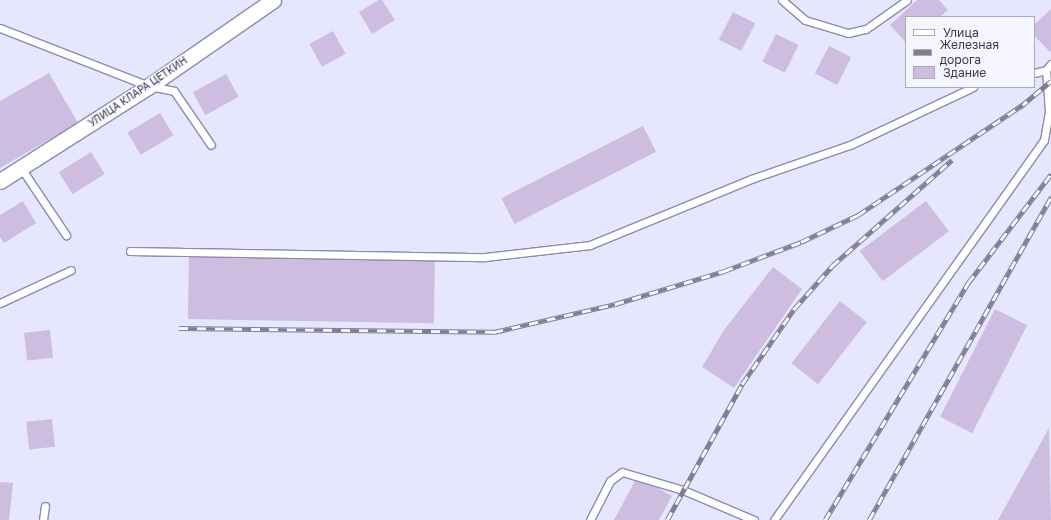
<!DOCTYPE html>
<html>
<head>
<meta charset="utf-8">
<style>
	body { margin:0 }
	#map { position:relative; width:1051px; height:520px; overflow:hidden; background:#e6e6fe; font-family:"Golos Text",sans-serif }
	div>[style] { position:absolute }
	.building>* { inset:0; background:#cebde1; transform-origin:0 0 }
	.roads { filter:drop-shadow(1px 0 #8c8bae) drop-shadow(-1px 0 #8c8bae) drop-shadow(0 1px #8c8bae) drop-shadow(0 -1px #8c8bae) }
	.service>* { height:7px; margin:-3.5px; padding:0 3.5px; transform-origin:3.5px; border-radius:3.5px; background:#fff }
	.minor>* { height:15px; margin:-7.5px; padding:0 7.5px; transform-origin:7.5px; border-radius:7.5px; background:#fff }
	.rail>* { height:4.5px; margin-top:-2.25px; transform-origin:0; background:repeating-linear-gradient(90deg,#f5f5fd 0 9px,#7f7f92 0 18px); box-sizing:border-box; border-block:1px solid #7f7f92 }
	span { translate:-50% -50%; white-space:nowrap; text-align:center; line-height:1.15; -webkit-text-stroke:3px #f5f5fd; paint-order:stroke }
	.street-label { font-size:10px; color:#3b3b4a }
	.legend { position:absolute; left:905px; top:16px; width:130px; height:72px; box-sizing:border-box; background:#f5f5fd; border:1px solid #ababb5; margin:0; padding:5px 7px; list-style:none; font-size:12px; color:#3b3b4a }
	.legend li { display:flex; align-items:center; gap:8px; height:20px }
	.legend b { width:20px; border:1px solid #ababb5 }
</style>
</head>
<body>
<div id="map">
	<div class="building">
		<div style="clip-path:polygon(379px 0,382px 0,395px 20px,372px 34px,359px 12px)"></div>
		<div style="clip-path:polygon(917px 0,939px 0,948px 10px,940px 17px,906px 17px,906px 43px,890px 25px)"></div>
		<div style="clip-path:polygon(1051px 9px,1051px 51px,1050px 52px,1034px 35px,1034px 25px)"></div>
		<div style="left:733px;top:12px;width:25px;height:31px;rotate:27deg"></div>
		<div style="left:333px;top:31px;width:26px;height:27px;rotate:61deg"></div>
		<div style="left:776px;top:34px;width:25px;height:31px;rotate:26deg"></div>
		<div style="left:829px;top:46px;width:25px;height:31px;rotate:27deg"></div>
		<div style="clip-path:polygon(49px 73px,78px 123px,0 168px,0 101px)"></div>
		<div style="left:226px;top:74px;width:26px;height:38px;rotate:61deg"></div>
		<div style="left:160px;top:113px;width:26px;height:38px;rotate:59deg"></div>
		<div style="left:643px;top:126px;width:29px;height:159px;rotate:63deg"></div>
		<div style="left:91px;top:152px;width:26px;height:38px;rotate:58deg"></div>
		<div style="clip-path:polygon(23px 201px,36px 223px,4px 243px,0 237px,0 215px)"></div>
		<div style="left:926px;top:201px;width:38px;height:83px;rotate:53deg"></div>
		<div style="left:189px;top:254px;width:246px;height:65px;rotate:1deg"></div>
		<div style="clip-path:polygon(773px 267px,802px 289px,734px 388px,702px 367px,724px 330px)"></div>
		<div style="left:840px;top:301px;width:34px;height:79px;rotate:38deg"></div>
		<div style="left:995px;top:309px;width:36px;height:121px;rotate:27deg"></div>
		<div style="left:50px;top:330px;width:28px;height:26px;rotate:84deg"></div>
		<div style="left:52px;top:419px;width:28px;height:26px;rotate:84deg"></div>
		<div style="clip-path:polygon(1049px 428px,1051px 520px,998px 520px)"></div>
		<div style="clip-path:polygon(637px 477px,672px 496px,659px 520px,614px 520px)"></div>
		<div style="clip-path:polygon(0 482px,13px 483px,9px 520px,0 520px)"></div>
	</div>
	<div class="roads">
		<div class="service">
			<div style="left:782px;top:0;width:30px;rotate:41deg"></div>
			<div style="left:805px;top:20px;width:45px;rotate:16.8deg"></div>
			<div style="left:848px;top:33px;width:18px;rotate:-13deg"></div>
			<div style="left:866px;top:29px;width:50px;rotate:-35.3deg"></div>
			<div style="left:0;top:28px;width:160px;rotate:21.3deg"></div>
			<div style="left:149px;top:86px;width:25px;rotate:11deg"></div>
			<div style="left:174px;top:91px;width:65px;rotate:55.6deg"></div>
			<div style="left:1034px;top:73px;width:12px;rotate:-14deg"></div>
			<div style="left:1046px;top:70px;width:8px;rotate:-50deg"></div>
			<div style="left:21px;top:168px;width:81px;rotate:56.1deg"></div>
			<div style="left:130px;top:251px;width:355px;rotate:1deg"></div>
			<div style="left:485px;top:257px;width:106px;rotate:-6.5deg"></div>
			<div style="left:590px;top:245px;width:174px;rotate:-22.3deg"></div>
			<div style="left:751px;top:179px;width:105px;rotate:-19deg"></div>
			<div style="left:850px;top:145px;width:136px;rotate:-25.2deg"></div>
			<div style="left:0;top:303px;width:78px;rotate:-24.9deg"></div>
			<div style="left:43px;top:520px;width:14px;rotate:-82deg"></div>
			<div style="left:590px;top:520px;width:44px;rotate:-62.9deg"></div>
			<div style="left:610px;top:481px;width:15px;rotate:-37deg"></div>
			<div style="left:622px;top:472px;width:64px;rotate:16.4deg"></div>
			<div style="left:683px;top:490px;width:77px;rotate:22.9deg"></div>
			<div style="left:774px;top:520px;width:466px;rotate:-54.6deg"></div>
			<div style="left:1044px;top:140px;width:28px;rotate:-80deg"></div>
			<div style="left:1049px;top:112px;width:42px;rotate:-94.1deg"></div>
		</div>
		<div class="minor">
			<div style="left:0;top:181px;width:177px;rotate:-32.5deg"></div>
			<div style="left:149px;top:86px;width:151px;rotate:-34.7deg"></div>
		</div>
	</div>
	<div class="rail">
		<div style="left:1020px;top:107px;width:40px;rotate:-40deg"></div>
		<div style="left:179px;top:328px;width:315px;rotate:0.7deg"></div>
		<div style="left:494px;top:332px;width:124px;rotate:-13deg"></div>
		<div style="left:615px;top:304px;width:114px;rotate:-16.8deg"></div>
		<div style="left:724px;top:271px;width:82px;rotate:-20.6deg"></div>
		<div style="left:801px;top:242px;width:63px;rotate:-25.3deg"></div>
		<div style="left:858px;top:215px;width:200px;rotate:-33.8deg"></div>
		<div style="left:667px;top:520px;width:155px;rotate:-61.1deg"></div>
		<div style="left:742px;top:384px;width:91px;rotate:-55.3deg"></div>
		<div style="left:794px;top:309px;width:57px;rotate:-48.5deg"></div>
		<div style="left:832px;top:266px;width:160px;rotate:-41.5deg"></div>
		<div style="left:825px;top:520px;width:277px;rotate:-58.9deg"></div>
		<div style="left:968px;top:283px;width:137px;rotate:-52.7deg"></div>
		<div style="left:869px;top:520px;width:371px;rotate:-60.6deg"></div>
	</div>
	<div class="street-label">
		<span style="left:138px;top:92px;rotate:-34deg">УЛИЦА КЛАРА ЦЕТКИН</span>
	</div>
	<ul class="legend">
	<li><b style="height:5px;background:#fff"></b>Улица</li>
	<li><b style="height:5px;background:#7f7f92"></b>Железная дорога</li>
	<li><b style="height:11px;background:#cebde1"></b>Здание</li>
	</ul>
</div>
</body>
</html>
